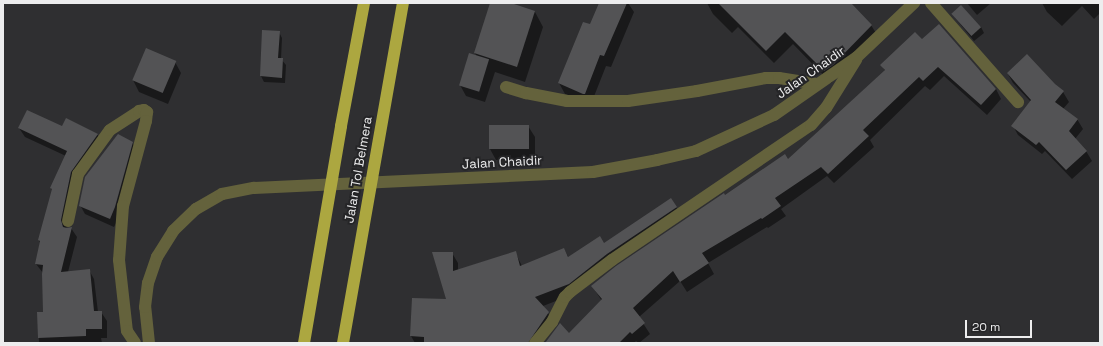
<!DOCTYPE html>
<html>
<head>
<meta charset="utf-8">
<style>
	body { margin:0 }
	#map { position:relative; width:1103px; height:346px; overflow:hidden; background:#2f2f31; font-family:"Space Grotesk",sans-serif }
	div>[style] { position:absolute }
	.shadow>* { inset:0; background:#0007 }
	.building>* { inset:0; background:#535355; transform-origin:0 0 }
	.minor>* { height:12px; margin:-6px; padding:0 6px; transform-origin:6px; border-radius:6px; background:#64623c }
	.highway>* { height:12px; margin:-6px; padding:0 6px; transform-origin:6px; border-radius:6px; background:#aca740 }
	span { translate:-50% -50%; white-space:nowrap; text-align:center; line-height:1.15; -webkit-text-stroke:4px #252527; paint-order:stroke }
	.street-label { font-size:13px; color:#ededee }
	.frame { position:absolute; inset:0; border:4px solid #ededee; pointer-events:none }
	.scale { position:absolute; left:965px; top:320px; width:67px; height:18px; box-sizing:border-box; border:2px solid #ededee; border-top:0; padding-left:5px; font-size:12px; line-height:14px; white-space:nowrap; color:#ededee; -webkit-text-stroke:3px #252527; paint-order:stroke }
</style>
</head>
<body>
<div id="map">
	<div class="shadow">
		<div style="clip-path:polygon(491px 3px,507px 3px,535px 12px,543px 27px,525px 82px,495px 72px,485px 102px,466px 96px,460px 85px,477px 57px,475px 53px)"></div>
		<div style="clip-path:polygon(600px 3px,628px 3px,634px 12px,611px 67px,606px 66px,591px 104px,565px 94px,559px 83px,590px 26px)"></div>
		<div style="clip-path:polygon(707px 3px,849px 3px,871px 25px,879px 38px,831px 83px,793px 44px,774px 63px,738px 27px,732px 33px,713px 14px)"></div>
		<div style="clip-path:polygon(967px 3px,991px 3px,977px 15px)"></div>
		<div style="clip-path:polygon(1042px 3px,1100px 3px,1100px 13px,1094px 19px,1082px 6px,1062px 26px,1047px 12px)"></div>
		<div style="clip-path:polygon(952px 14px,981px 27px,984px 33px,974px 41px)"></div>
		<div style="clip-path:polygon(263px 31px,279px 32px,282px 38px,281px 59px,286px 65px,285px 83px,264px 82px,261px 76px)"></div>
		<div style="clip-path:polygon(922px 41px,996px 89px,1001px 99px,987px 115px,944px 76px,930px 90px,925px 86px,870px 140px,874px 147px,834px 183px,827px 176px,781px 209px,786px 216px,768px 228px,767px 227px,708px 263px,714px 274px,687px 292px,680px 281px,639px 317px,650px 334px,639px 343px,636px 341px,634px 343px,545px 343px,560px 324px,569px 334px,602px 301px,592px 286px,725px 196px,788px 161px,885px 71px,882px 66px)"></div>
		<div style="clip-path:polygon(175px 62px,181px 73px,168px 104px,139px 92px,133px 80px)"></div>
		<div style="clip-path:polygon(1008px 74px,1054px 85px,1063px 92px,1069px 102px,1063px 109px,1077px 119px,1083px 129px,1075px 139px,1086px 151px,1092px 161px,1072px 179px,1045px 151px,1042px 154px,1018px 135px,1013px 126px,1031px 102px,1013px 83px)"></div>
		<div style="clip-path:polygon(528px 126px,535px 137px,535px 160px,496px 160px,490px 149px)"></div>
		<div style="clip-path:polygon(63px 127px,97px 134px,103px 144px,76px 182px,66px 229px,71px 228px,77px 237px,68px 272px,89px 270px,94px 279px,98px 312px,101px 312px,107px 321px,107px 338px,101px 338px,102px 343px,39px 343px,38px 313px,44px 313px,43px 273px,36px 264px,40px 243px,39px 240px,53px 191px,51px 188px,66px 156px,25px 137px,19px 128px)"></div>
		<div style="clip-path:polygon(132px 142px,137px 151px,120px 215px,114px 227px,85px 214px,80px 205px)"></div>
		<div style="clip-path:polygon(676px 207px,682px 217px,574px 294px,543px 306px,554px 322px,539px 343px,415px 343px,411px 336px,448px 300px,452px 253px,458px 263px,458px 270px,515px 252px,522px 266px,564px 249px,569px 258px,604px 244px)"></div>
	</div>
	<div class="building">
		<div style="clip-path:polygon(490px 3px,511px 3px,535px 11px,517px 67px,474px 53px)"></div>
		<div style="clip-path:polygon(599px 3px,627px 3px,604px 56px,600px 55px,585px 94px,583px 94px,558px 83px,583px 22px,590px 24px)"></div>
		<div style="clip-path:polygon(718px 3px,851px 3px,872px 25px,833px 65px,824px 71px,785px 32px,766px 51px)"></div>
		<div style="left:961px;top:5px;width:30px;height:13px;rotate:48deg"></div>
		<div style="clip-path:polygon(939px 24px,996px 89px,981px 105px,938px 67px,923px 81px,919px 77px,863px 130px,869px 136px,828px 174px,821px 167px,775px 198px,781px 206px,762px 219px,761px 218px,702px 253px,709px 263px,680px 282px,673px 271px,633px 308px,645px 323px,632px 334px,630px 332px,619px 343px,545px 343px,560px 323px,569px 333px,602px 299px,591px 286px,616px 266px,724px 193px,725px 195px,785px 154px,788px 159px,885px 70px,880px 65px,915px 32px,922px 39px)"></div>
		<div style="clip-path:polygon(262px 30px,280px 31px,278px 58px,283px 58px,282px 78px,260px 76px)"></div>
		<div style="left:146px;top:48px;width:33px;height:35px;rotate:23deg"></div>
		<div style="left:469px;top:53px;width:21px;height:34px;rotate:17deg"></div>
		<div style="clip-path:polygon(1027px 54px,1055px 84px,1064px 91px,1055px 102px,1078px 119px,1069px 131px,1087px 151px,1066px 170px,1039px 142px,1036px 145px,1011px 126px,1031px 100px,1007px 73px)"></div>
		<div style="clip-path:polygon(27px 110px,62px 126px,66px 118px,98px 134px,71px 172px,61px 220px,63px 227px,67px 228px,72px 227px,61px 272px,90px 269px,94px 311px,102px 311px,102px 329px,86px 329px,86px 336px,38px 338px,37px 312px,43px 312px,42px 274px,43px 265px,35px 264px,40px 241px,38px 240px,52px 189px,50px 188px,67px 151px,18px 128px)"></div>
		<div style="left:489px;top:125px;width:40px;height:24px"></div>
		<div style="clip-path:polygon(118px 134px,133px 142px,115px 207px,110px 219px,79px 206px,85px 177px)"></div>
		<div style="clip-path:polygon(671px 198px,677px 207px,607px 254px,569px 284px,535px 297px,549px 312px,528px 343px,424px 343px,424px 337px,410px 336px,412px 298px,446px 299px,432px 252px,453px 252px,453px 271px,516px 251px,520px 266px,564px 248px,568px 257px,600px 236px,604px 243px)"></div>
	</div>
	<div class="minor">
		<div style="left:931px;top:3px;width:132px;rotate:48.7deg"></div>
		<div style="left:506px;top:87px;width:21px;rotate:17deg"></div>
		<div style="left:526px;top:93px;width:42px;rotate:11deg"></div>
		<div style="left:567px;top:101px;width:61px"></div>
		<div style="left:628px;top:101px;width:70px;rotate:-8.2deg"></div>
		<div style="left:697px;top:91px;width:70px;rotate:-10.7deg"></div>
		<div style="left:766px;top:78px;width:13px"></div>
		<div style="left:779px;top:78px;width:38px;rotate:9deg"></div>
		<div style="left:68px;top:221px;width:48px;rotate:-78deg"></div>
		<div style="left:78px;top:174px;width:54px;rotate:-54deg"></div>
		<div style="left:110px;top:130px;width:35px;rotate:-33deg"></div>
		<div style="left:139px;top:111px;width:5px;rotate:-11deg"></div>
		<div style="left:144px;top:110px;width:4px;rotate:34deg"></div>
		<div style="left:147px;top:112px;width:9px;rotate:96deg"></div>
		<div style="left:146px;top:121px;width:88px;rotate:105.1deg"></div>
		<div style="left:123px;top:206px;width:54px;rotate:94.2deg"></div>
		<div style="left:119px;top:260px;width:71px;rotate:83.6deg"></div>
		<div style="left:127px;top:331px;width:14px;rotate:56deg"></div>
		<div style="left:149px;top:343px;width:36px;rotate:-96deg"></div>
		<div style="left:145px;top:307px;width:24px;rotate:-83deg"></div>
		<div style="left:148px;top:283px;width:28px;rotate:-71deg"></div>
		<div style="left:157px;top:257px;width:31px;rotate:-58deg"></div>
		<div style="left:173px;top:231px;width:32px;rotate:-44deg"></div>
		<div style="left:196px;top:209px;width:30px;rotate:-30deg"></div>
		<div style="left:222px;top:194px;width:33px;rotate:-11deg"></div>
		<div style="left:254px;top:188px;width:339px;rotate:-2.7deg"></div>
		<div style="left:593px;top:172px;width:65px;rotate:-10.6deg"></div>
		<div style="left:657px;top:160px;width:40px;rotate:-13deg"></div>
		<div style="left:696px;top:151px;width:86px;rotate:-24.8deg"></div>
		<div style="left:774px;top:115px;width:101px;rotate:-34.9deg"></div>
		<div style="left:857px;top:57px;width:79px;rotate:-43.5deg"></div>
		<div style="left:535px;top:343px;width:27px;rotate:-51deg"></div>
		<div style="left:552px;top:322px;width:28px;rotate:-63deg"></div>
		<div style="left:565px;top:297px;width:7px;rotate:-45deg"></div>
		<div style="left:570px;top:292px;width:53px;rotate:-37.3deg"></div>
		<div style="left:612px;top:260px;width:240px;rotate:-34.2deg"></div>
		<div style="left:811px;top:125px;width:23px;rotate:-49deg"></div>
		<div style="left:826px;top:108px;width:57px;rotate:-58deg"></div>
	</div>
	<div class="highway">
		<div style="left:304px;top:343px;width:220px;rotate:-80.3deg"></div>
		<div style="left:341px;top:126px;width:125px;rotate:-79.4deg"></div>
		<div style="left:343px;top:343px;width:345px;rotate:-80deg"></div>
	</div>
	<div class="street-label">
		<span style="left:811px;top:73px;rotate:-35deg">Jalan Chaidir</span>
		<span style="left:502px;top:163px;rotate:-3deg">Jalan Chaidir</span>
		<span style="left:359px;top:170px;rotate:-80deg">Jalan Tol Belmera</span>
	</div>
	<div class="frame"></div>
	<div class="scale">20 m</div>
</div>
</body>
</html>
